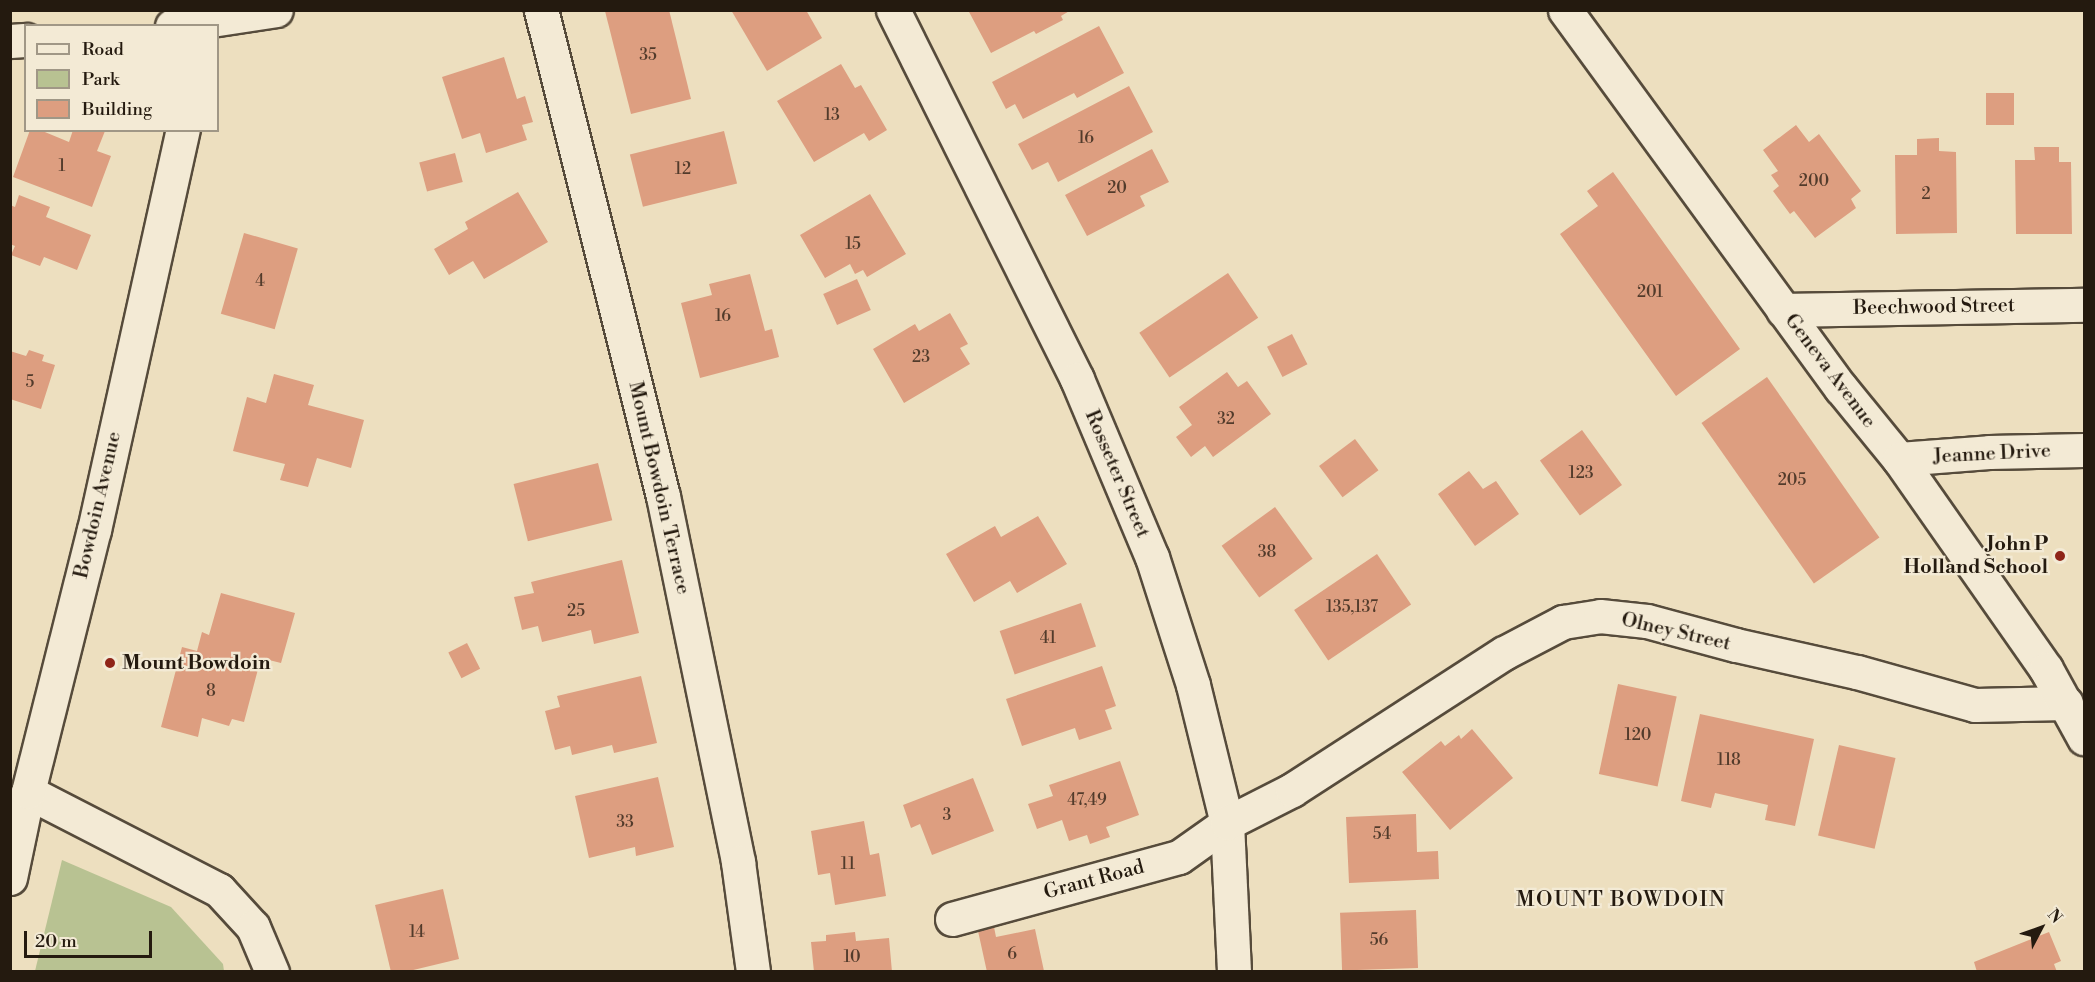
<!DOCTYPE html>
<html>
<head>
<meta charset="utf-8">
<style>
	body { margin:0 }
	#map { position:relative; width:2095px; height:982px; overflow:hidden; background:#eddfbf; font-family:"Libre Bodoni",serif }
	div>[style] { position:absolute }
	.green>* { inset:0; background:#b8c292 }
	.building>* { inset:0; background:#dd9e80; transform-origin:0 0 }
	.roads { filter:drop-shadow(2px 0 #564b3b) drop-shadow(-2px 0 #564b3b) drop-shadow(0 2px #564b3b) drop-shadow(0 -2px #564b3b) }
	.street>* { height:33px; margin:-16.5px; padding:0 16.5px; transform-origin:16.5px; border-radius:16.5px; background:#f3ead5 }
	.secondary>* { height:33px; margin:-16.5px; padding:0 16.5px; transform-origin:16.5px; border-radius:16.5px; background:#f3ead5 }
	.dots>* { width:16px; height:16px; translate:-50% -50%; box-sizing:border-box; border:3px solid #f3ead5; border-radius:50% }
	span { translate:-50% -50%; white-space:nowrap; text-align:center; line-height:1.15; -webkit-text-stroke:4.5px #f3ead5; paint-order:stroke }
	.number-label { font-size:16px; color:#523b2b }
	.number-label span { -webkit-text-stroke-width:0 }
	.street-label { font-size:20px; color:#241a0f }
	.poi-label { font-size:20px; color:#241a0f; font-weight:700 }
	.right { translate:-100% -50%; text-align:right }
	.left { translate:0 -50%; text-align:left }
	.neighbourhood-label { font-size:21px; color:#241a0f; letter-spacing:1.5px }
	.frame { position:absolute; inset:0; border:12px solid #241a0f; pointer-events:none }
	.legend { position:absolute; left:24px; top:24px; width:195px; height:108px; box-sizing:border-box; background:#f3ead5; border:2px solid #a09786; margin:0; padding:8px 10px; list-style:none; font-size:18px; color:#241a0f }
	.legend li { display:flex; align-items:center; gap:12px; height:30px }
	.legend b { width:30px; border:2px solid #a09786 }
	.north { position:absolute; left:2011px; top:898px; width:60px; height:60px; -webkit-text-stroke:4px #f3ead5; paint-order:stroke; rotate:49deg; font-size:16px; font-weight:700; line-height:24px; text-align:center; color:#241a0f }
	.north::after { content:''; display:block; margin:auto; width:21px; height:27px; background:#241a0f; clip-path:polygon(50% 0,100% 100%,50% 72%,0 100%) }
	.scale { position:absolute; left:24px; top:931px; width:128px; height:27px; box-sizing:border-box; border:3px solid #241a0f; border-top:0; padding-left:8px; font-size:18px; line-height:21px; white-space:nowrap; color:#241a0f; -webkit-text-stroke:4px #f3ead5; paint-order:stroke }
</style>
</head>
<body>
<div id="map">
	<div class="green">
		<div style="clip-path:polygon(62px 860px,171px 907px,223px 964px,224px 971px,35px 971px)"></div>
	</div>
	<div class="building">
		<div style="clip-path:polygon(669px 10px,691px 99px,631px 114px,605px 11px)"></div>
		<div style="clip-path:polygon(731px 10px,806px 10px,822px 38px,767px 71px)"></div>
		<div style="clip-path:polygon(968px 10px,1071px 10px,1061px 16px,1063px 20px,1036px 34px,1034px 31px,991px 53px)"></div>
		<div style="clip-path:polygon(1099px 26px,1124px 73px,1077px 98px,1074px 93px,1023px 119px,1015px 104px,1006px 109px,992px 82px)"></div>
		<div style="clip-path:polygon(504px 57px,517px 99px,525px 96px,533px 122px,522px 125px,527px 140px,486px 153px,480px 133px,462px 139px,442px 77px)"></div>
		<div style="clip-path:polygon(841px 64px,855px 88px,861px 85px,887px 130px,869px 141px,864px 133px,814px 162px,777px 101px)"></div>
		<div style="clip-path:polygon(1129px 86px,1153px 132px,1058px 182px,1048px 162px,1032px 170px,1018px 144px)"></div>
		<div style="left:1986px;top:93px;width:28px;height:32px"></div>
		<div style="clip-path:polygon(1796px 125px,1809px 142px,1819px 134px,1861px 191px,1851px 199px,1856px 208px,1815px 238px,1794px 211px,1790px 214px,1773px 191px,1779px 186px,1771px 175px,1778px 171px,1763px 150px)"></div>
		<div style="clip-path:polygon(30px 130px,40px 130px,69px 142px,73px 130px,105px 131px,97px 151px,111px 156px,92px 207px,13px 177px)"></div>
		<div style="left:724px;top:131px;width:54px;height:97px;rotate:76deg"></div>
		<div style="clip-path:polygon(1939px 138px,1939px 151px,1956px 152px,1957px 233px,1896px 234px,1895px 155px,1917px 155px,1917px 139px)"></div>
		<div style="clip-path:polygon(2034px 147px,2059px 147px,2059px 162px,2071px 162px,2072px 234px,2016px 234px,2015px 160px,2035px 160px)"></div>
		<div style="clip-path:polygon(1152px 149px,1169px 182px,1140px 196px,1145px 206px,1087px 236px,1065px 195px)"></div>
		<div style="left:455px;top:153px;width:30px;height:37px;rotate:75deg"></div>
		<div style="clip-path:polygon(1613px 172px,1740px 349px,1676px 396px,1560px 234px,1598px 206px,1587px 191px)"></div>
		<div style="clip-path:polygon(518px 192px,548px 242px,484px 279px,473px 261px,449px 275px,434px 249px,468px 229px,465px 222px)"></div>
		<div style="clip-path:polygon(870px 194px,906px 254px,867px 277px,863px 270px,855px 274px,850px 264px,825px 278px,800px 235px)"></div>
		<div style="clip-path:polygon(19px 195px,50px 207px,46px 217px,91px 235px,77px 270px,44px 257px,40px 266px,11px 255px,15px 246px,10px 244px,10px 205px,15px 207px)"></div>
		<div style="left:244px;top:233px;width:56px;height:84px;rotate:16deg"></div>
		<div style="left:1228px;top:273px;width:54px;height:107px;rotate:56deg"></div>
		<div style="clip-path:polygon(750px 274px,765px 331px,772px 329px,779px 357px,700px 378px,681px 303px,712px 295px,709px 284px)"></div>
		<div style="left:857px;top:279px;width:34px;height:37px;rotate:66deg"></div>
		<div style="clip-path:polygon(950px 313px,968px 344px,960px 348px,970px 364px,904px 403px,873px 349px,915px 324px,919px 331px)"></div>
		<div style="left:1292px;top:334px;width:34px;height:28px;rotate:63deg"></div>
		<div style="clip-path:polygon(29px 350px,44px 355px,42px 361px,55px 365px,41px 409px,10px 399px,10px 351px,26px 356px)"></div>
		<div style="clip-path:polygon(1227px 372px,1238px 387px,1247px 381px,1271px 414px,1213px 457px,1205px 446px,1191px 457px,1176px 437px,1192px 425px,1179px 407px)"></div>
		<div style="clip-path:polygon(274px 374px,314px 385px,308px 405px,364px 420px,351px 468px,317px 458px,308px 487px,280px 480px,285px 464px,233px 451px,247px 397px,266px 403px)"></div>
		<div style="left:1767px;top:377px;width:196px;height:80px;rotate:55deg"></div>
		<div style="left:1582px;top:430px;width:68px;height:52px;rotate:54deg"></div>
		<div style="left:1355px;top:439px;width:39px;height:45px;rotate:53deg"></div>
		<div style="left:598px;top:463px;width:59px;height:87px;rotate:76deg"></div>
		<div style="clip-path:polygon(1469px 471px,1483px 489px,1496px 481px,1519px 514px,1475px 546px,1438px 494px)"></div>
		<div style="left:1275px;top:507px;width:64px;height:66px;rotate:54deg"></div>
		<div style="clip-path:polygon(1038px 516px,1067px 564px,1017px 593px,1010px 581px,974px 602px,946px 554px,995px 526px,1001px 537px)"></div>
		<div style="left:1377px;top:554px;width:61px;height:100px;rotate:56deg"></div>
		<div style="clip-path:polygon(622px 560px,639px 633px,594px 644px,591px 630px,542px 642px,538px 626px,522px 630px,514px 597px,534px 593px,531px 582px)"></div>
		<div style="clip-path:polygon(221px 593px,295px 613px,281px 663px,261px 658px,244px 722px,232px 719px,229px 726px,202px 718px,198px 737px,161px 727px,182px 647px,197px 651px,202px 632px,209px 635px)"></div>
		<div style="left:1081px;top:603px;width:46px;height:86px;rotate:71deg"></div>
		<div style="left:467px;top:643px;width:29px;height:21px;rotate:63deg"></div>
		<div style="clip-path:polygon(1102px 666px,1116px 706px,1105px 710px,1112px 729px,1079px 740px,1075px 728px,1022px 746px,1006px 699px)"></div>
		<div style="clip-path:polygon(641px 676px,657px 743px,614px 753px,612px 745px,572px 755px,570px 746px,555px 750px,545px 711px,560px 707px,557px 696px)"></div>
		<div style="left:1618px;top:684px;width:60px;height:92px;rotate:12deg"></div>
		<div style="clip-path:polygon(1700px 714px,1814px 739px,1795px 826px,1765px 820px,1768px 805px,1715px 793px,1711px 808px,1681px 801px)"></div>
		<div style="clip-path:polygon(1472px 729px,1513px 778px,1450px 830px,1402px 772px,1441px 741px,1445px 746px,1459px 735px,1461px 739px)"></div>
		<div style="left:1839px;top:745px;width:58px;height:93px;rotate:13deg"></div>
		<div style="clip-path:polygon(1120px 761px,1139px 815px,1106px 827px,1110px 837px,1090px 844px,1087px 835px,1069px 841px,1062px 820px,1037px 829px,1028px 804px,1053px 796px,1049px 785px)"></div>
		<div style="clip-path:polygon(658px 777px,674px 847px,636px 856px,635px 847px,589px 858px,575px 796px)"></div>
		<div style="clip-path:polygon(973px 778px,994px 831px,932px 855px,920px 824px,911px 828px,903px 805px)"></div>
		<div style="clip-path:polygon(1416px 814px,1417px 852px,1438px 851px,1439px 879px,1349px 883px,1346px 817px)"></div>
		<div style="clip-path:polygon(864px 821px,870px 855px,879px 853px,886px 896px,835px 905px,830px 873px,818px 875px,811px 831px)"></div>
		<div style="clip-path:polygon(443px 889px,459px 959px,405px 972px,391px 972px,375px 905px)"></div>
		<div style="left:1416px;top:910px;width:58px;height:76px;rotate:88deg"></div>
		<div style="clip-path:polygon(994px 927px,996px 937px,1035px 929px,1044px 971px,987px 972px,978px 931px)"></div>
		<div style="clip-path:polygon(855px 932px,856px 941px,889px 938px,892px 972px,814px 972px,811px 942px,826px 941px,826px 935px)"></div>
		<div style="clip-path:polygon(2049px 932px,2061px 961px,2054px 964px,2057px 972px,1977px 972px,1974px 962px)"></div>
	</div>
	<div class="roads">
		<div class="street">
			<div style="left:541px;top:10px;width:501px;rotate:75.91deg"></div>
			<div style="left:663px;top:496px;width:374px;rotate:78.4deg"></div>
			<div style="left:738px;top:862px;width:111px;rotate:82.2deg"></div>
			<div style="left:893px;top:10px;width:412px;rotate:63.5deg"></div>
			<div style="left:1077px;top:379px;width:193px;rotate:67.2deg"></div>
			<div style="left:1152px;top:557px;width:134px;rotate:72.2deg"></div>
			<div style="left:1193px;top:685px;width:142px;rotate:76.2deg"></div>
			<div style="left:1227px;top:823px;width:149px;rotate:87.3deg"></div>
			<div style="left:172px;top:26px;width:105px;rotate:-8.7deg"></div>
			<div style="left:10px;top:41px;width:16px;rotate:-4deg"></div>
			<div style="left:1783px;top:310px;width:301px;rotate:-1deg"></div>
			<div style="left:1899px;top:459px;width:90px;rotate:-4.4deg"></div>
			<div style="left:1989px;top:452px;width:95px;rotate:-1.2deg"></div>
			<div style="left:28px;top:792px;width:215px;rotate:27.2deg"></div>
			<div style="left:219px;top:890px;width:50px;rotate:47.4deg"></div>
			<div style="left:253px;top:927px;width:49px;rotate:67.1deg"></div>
			<div style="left:10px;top:878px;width:88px;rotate:-78.2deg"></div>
			<div style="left:28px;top:792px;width:270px;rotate:-75.9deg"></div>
			<div style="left:94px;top:530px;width:410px;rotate:-77.5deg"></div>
			<div style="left:952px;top:919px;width:235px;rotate:-15.3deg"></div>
			<div style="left:1179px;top:857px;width:59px;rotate:-35.3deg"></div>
			<div style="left:1227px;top:823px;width:73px;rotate:-26.9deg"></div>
			<div style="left:1292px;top:790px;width:252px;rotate:-32.9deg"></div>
			<div style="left:1504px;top:653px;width:67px;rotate:-27.7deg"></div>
			<div style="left:1563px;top:622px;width:37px;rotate:-9deg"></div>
			<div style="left:1600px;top:616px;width:47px;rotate:6.1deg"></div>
			<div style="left:1647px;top:621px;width:92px;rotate:15.1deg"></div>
			<div style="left:1736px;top:645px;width:124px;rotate:12.6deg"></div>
			<div style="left:1857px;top:672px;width:123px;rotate:15.6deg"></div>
			<div style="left:1975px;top:705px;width:91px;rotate:-1.3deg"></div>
		</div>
		<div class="secondary">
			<div style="left:1565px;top:10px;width:468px;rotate:53.9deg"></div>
			<div style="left:1841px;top:388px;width:92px;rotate:50.8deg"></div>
			<div style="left:1899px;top:459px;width:256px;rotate:55deg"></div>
			<div style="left:2046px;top:669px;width:79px;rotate:61.2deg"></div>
		</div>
	</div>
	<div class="dots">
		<div style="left:2060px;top:556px;background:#8f2418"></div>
		<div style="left:110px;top:663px;background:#8f2418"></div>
	</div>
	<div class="number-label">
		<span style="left:648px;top:55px">35</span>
		<span style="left:832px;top:115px">13</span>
		<span style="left:1086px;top:138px">16</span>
		<span style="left:62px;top:166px">1</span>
		<span style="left:683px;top:169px">12</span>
		<span style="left:1814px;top:181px">200</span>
		<span style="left:1117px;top:188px">20</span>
		<span style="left:1926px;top:194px">2</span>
		<span style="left:853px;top:244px">15</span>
		<span style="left:260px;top:281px">4</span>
		<span style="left:1650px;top:292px">201</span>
		<span style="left:723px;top:316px">16</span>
		<span style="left:921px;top:357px">23</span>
		<span style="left:30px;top:382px">5</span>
		<span style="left:1226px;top:419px">32</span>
		<span style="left:1581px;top:473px">123</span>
		<span style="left:1792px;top:480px">205</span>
		<span style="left:1267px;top:552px">38</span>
		<span style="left:1352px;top:607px">135,137</span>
		<span style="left:576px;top:611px">25</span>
		<span style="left:1048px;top:638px">41</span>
		<span style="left:211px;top:691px">8</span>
		<span style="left:1638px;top:735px">120</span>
		<span style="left:1729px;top:760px">118</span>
		<span style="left:1087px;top:800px">47,49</span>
		<span style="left:947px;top:815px">3</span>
		<span style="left:625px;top:822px">33</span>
		<span style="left:1382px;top:834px">54</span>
		<span style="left:848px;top:864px">11</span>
		<span style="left:417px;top:932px">14</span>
		<span style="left:1379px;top:940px">56</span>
		<span style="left:1012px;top:954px">6</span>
		<span style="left:852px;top:957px">10</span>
	</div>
	<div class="street-label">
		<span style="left:1934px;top:307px;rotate:-1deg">Beechwood Street</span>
		<span style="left:1830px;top:371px;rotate:53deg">Geneva Avenue</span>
		<span style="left:1992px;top:454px;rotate:-3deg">Jeanne Drive</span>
		<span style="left:1117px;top:474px;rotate:67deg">Rosseter Street</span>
		<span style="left:659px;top:488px;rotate:77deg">Mount Bowdoin Terrace</span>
		<span style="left:98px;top:505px;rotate:-77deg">Bowdoin Avenue</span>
		<span style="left:1676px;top:632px;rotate:13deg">Olney Street</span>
		<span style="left:1094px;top:880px;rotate:-15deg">Grant Road</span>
	</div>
	<div class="poi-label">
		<span class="right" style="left:2048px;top:556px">John P<br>Holland School</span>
		<span class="left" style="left:122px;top:663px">Mount Bowdoin</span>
	</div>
	<div class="neighbourhood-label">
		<span style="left:1621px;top:900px">MOUNT BOWDOIN</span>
	</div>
	<div class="frame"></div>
	<ul class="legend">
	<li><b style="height:8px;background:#f3ead5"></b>Road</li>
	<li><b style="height:16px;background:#b8c292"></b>Park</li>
	<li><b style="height:16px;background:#dd9e80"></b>Building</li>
	</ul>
	<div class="north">N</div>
	<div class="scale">20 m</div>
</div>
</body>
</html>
